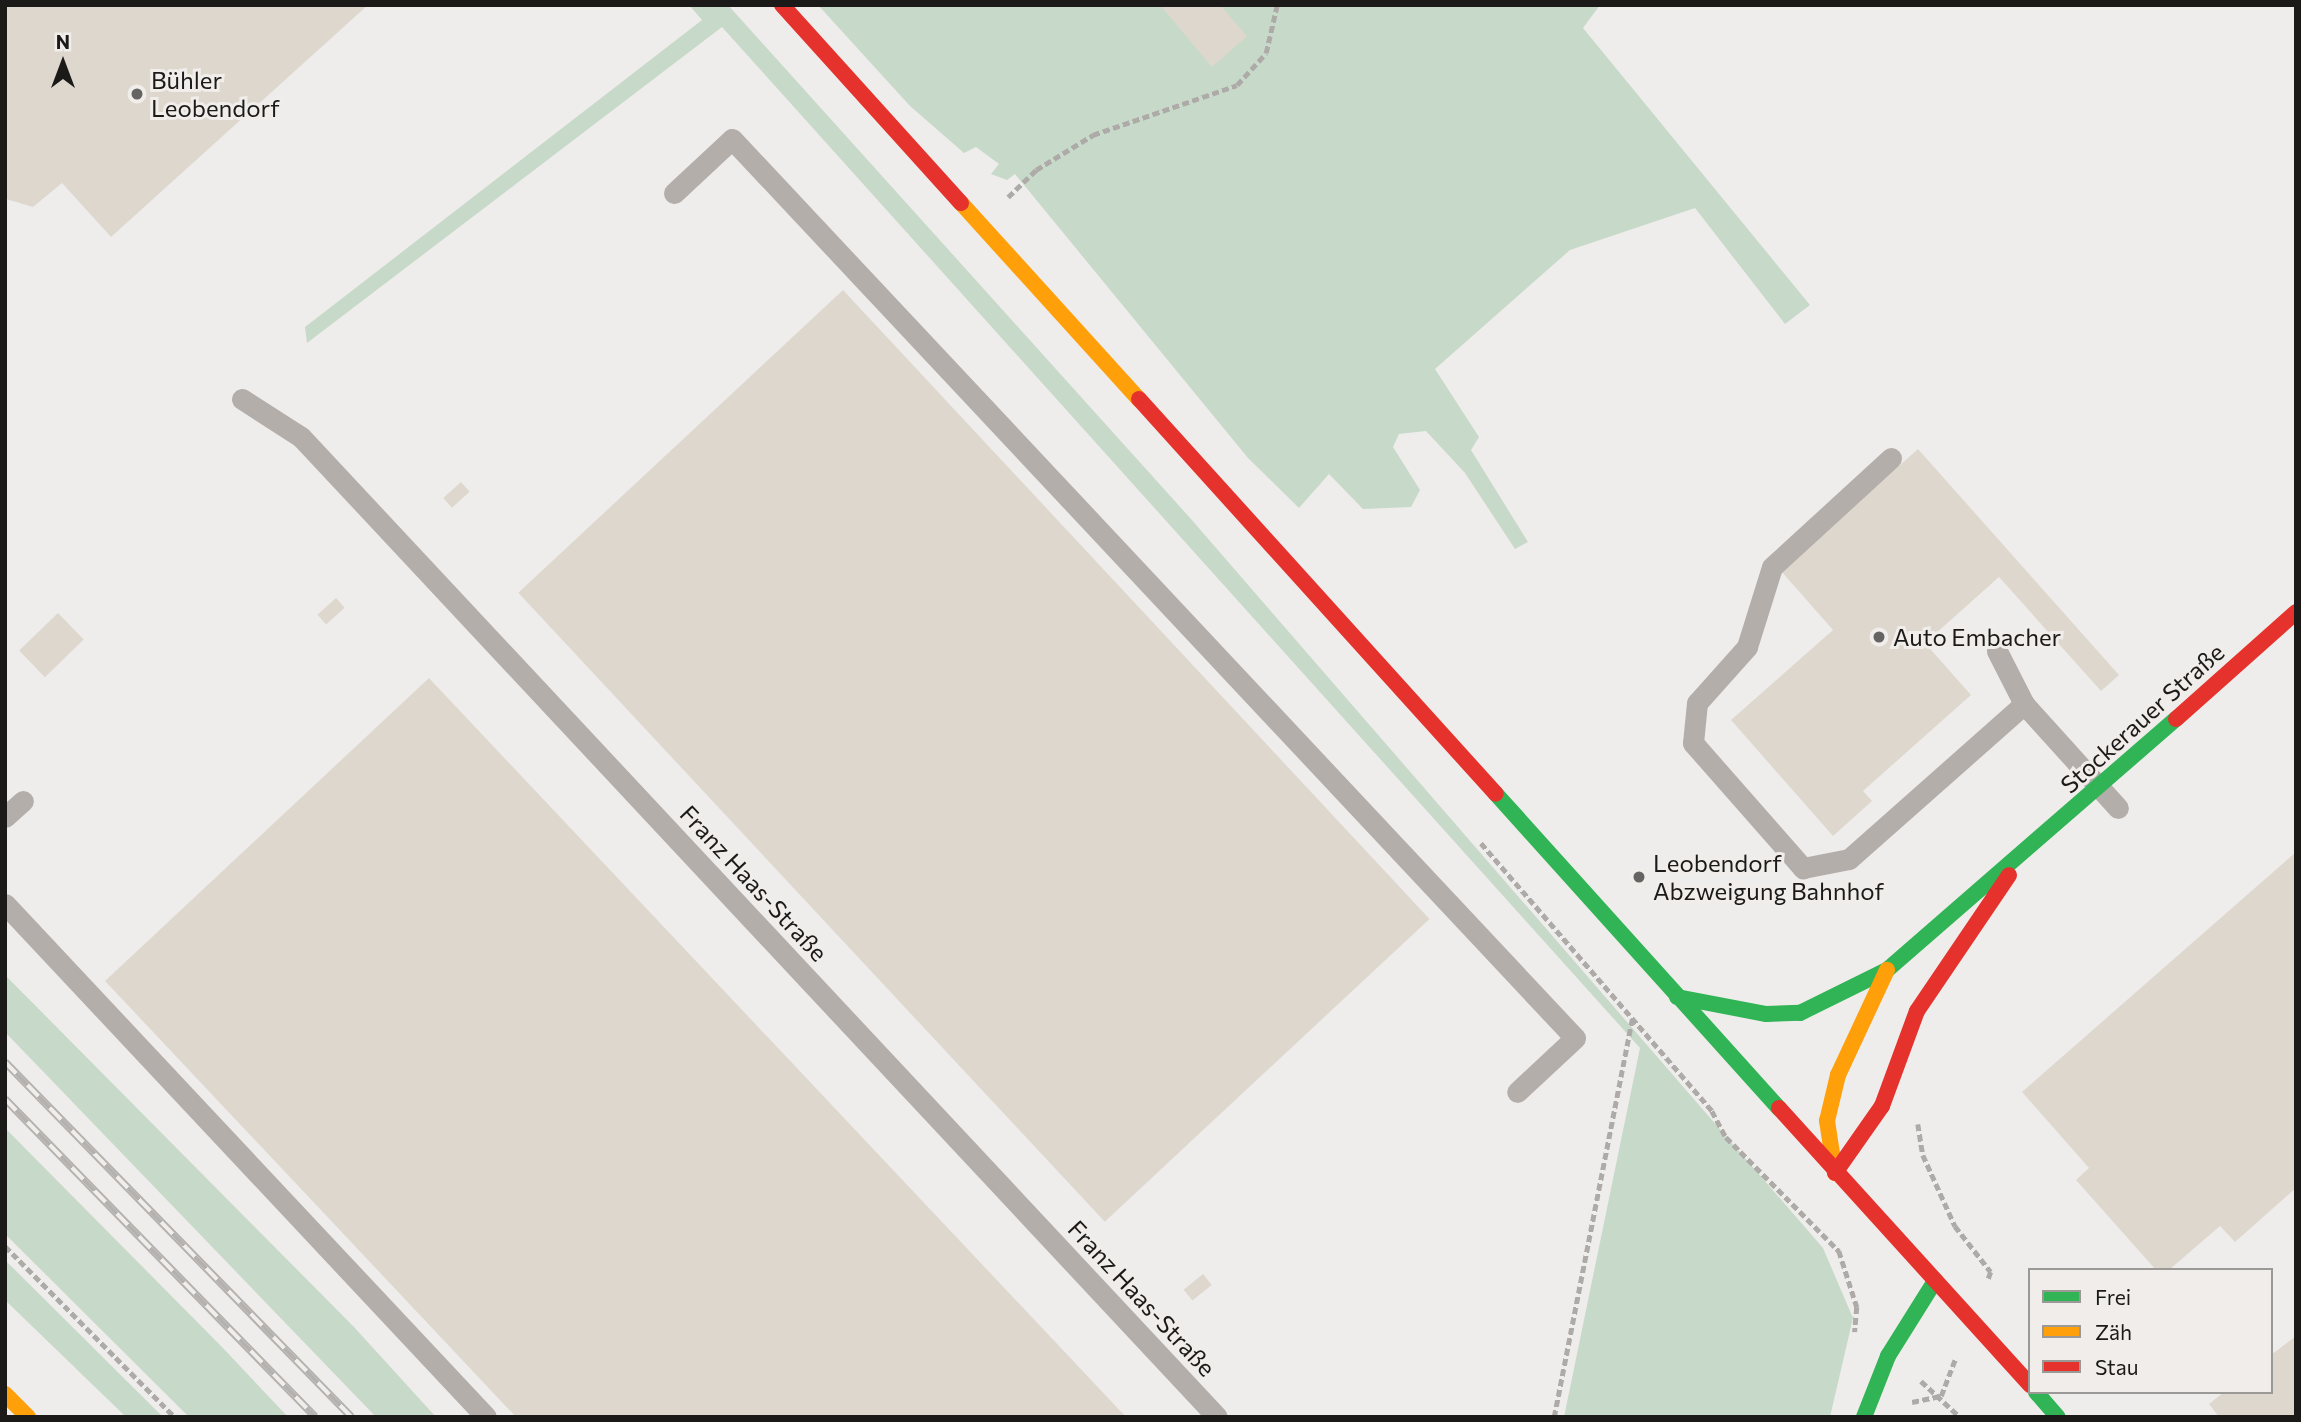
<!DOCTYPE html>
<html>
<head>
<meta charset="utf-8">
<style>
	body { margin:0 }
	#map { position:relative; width:2301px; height:1422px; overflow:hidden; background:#efedeb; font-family:Commissioner,sans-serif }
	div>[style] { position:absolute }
	.green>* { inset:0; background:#c7d9c9 }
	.building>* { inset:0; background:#ded7ce; transform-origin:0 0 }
	.path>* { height:4.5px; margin-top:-2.25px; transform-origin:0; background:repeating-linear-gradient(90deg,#aeaaa8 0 7px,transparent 0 10.5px) }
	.lane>* { height:21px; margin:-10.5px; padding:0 10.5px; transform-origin:10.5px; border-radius:10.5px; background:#b4aeab }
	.fast>* { height:16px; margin:-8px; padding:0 8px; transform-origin:8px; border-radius:8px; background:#30b455 }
	.slow>* { height:16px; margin:-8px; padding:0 8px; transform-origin:8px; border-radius:8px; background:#ff9f0a }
	.jam>* { height:16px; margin:-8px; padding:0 8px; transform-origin:8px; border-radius:8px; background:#e5322d }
	.rail>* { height:8px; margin-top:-4px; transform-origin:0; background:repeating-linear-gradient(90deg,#f0edea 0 16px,#b4b1af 0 32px); box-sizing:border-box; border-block:2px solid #b4b1af }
	.dots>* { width:19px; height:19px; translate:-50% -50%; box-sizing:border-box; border:4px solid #f0edea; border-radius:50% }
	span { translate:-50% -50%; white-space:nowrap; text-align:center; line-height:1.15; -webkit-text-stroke:6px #f0edea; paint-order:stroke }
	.poi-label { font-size:24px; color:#1b1a19 }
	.left { translate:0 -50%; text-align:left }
	.street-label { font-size:24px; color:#1b1a19 }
	.frame { position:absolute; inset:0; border:7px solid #1b1a19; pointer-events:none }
	.legend { position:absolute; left:2028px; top:1268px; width:245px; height:126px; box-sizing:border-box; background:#f0edea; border:2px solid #9b9996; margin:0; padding:9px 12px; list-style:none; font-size:21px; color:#1b1a19 }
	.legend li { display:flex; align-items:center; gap:14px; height:35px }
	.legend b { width:35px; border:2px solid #9b9996 }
	.north { position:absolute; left:28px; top:28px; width:70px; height:70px; -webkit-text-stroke:5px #f0edea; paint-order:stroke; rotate:0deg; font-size:19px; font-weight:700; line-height:28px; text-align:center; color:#1b1a19 }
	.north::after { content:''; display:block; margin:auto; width:24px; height:32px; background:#1b1a19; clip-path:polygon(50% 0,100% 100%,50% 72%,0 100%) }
</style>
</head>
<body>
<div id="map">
	<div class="green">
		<div style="clip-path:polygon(689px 5px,728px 5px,1191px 519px,1823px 1248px,1853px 1318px,1830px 1417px,1564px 1417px,1640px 1048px,722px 27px,307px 343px,305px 327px,702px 20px)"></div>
		<div style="clip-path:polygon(818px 5px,1600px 5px,1583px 28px,1810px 305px,1785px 324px,1695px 208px,1570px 250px,1435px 369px,1479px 437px,1471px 450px,1528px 542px,1515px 549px,1465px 473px,1426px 431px,1399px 434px,1393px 447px,1420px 490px,1411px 507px,1363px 509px,1329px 474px,1299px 508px,1248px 458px,1015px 174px,1007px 180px,991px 174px,999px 164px,976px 147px,964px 153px,910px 106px)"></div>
		<div style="clip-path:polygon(5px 975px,354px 1327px,436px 1417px,376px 1417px,5px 1032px)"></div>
		<div style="clip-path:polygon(5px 1128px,223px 1348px,288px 1417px,189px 1417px,5px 1234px)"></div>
		<div style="clip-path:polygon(5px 1260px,163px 1417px,126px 1417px,5px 1300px)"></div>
	</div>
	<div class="building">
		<div style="clip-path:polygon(5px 5px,368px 5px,111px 237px,62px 183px,33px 207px,6px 199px)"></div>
		<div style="clip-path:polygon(1160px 5px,1220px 5px,1247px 36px,1212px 67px)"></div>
		<div style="left:843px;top:290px;width:860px;height:444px;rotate:47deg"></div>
		<div style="clip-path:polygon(1918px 449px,2119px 675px,2101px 691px,1999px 577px,1925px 643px,1971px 695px,1863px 791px,1872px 801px,1833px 836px,1731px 720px,1833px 630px,1781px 571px)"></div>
		<div style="left:461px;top:482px;width:13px;height:24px;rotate:48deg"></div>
		<div style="left:336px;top:598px;width:13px;height:25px;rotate:48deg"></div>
		<div style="left:58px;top:613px;width:37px;height:54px;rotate:46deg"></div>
		<div style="clip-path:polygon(429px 678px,1126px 1417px,516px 1417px,105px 981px)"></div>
		<div style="clip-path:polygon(2296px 852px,2296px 1188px,2235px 1242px,2220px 1226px,2169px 1270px,2156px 1270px,2076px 1180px,2089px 1168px,2022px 1092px)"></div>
		<div style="left:1203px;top:1274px;width:14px;height:25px;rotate:51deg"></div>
		<div style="clip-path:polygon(2296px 1336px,2296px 1417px,2219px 1417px,2209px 1404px,2224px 1392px,2271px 1392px,2271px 1355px)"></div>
	</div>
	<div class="path">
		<div style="left:1008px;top:197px;width:39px;rotate:-44deg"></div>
		<div style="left:1036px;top:170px;width:67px;rotate:-31.6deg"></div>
		<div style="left:1093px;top:135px;width:152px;rotate:-19.1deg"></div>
		<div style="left:1237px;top:85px;width:43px;rotate:-47.8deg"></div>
		<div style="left:1266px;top:53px;width:49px;rotate:-77.1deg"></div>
		<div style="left:1481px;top:843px;width:354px;rotate:49.2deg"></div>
		<div style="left:1712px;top:1111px;width:30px;rotate:62deg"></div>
		<div style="left:1726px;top:1137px;width:161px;rotate:45.3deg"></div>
		<div style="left:1839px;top:1251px;width:59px;rotate:72.2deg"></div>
		<div style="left:1857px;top:1307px;width:25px;rotate:95deg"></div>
		<div style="left:1918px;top:1124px;width:31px;rotate:81deg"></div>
		<div style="left:1923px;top:1155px;width:78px;rotate:65.7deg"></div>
		<div style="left:1955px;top:1226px;width:58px;rotate:52deg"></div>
		<div style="left:1991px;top:1272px;width:9px;rotate:111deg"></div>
		<div style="left:5px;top:1246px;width:241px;rotate:45.2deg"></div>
		<div style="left:1921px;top:1381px;width:53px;rotate:42.7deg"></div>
		<div style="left:1912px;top:1402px;width:30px;rotate:-12deg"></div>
		<div style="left:1941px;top:1396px;width:39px;rotate:-69deg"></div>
		<div style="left:1554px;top:1417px;width:406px;rotate:-78.9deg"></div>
	</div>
	<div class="lane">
		<div style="left:674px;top:193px;width:79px;rotate:-43deg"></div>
		<div style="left:732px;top:139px;width:1232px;rotate:46.84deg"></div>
		<div style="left:1575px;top:1038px;width:79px;rotate:137deg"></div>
		<div style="left:242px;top:399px;width:70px;rotate:32.8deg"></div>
		<div style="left:301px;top:437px;width:1341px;rotate:46.93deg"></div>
		<div style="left:1891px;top:458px;width:161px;rotate:137.5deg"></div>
		<div style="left:1772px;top:567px;width:84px;rotate:107.4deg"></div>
		<div style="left:1747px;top:647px;width:75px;rotate:131.8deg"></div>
		<div style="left:1697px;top:703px;width:40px;rotate:95.7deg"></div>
		<div style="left:1693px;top:743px;width:167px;rotate:48.7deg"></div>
		<div style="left:1803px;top:868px;width:47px;rotate:-11.1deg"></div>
		<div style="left:1849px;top:859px;width:234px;rotate:-41.5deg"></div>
		<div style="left:2024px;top:704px;width:140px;rotate:47.9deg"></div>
		<div style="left:1997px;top:651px;width:59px;rotate:63deg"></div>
		<div style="left:5px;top:817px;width:24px;rotate:-42deg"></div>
		<div style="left:5px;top:904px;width:703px;rotate:46.84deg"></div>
	</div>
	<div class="fast">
		<div style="left:1496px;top:794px;width:423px;rotate:48deg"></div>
		<div style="left:1677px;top:997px;width:91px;rotate:10.8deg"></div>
		<div style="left:1766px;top:1014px;width:34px;rotate:-2deg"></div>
		<div style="left:1800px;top:1013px;width:97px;rotate:-26.3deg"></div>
		<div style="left:1887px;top:970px;width:383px;rotate:-41deg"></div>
		<div style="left:2036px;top:1392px;width:33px;rotate:49deg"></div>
		<div style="left:1864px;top:1417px;width:66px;rotate:-68.5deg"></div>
		<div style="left:1888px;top:1356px;width:89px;rotate:-57.9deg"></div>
	</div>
	<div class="slow">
		<div style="left:961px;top:203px;width:265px;rotate:47.8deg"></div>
		<div style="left:1835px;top:1173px;width:53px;rotate:-98.7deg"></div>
		<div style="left:1827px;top:1121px;width:47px;rotate:-76.6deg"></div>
		<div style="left:1838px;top:1075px;width:116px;rotate:-65deg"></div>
		<div style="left:5px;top:1394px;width:33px;rotate:45deg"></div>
	</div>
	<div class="jam">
		<div style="left:782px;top:5px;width:267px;rotate:47.9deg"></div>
		<div style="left:1139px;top:399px;width:532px;rotate:47.89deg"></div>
		<div style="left:2176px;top:719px;width:161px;rotate:-41.7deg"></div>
		<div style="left:1779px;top:1108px;width:374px;rotate:47.8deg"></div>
		<div style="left:1835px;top:1173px;width:82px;rotate:-55deg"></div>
		<div style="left:1882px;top:1106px;width:101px;rotate:-69.8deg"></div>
		<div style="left:1917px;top:1011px;width:164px;rotate:-55.9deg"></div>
	</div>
	<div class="rail">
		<div style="left:5px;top:1062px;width:496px;rotate:45.7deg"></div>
		<div style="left:5px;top:1099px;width:444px;rotate:45.7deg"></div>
	</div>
	<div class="dots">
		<div style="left:137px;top:94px;background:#656462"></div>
		<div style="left:1879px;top:637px;background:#656462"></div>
		<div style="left:1639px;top:877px;background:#656462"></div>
	</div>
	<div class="poi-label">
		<span class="left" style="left:151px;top:94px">Bühler<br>Leobendorf</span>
		<span class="left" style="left:1893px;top:637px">Auto Embacher</span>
		<span class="left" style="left:1653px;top:877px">Leobendorf<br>Abzweigung Bahnhof</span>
	</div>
	<div class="street-label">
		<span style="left:2142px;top:718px;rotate:-42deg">Stockerauer Straße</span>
		<span style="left:754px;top:883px;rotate:47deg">Franz Haas-Straße</span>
		<span style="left:1142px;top:1298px;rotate:47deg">Franz Haas-Straße</span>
	</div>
	<div class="frame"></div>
	<ul class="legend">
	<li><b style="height:9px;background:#30b455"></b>Frei</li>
	<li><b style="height:9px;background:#ff9f0a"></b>Zäh</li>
	<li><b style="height:9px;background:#e5322d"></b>Stau</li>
	</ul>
	<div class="north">N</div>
</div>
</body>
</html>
